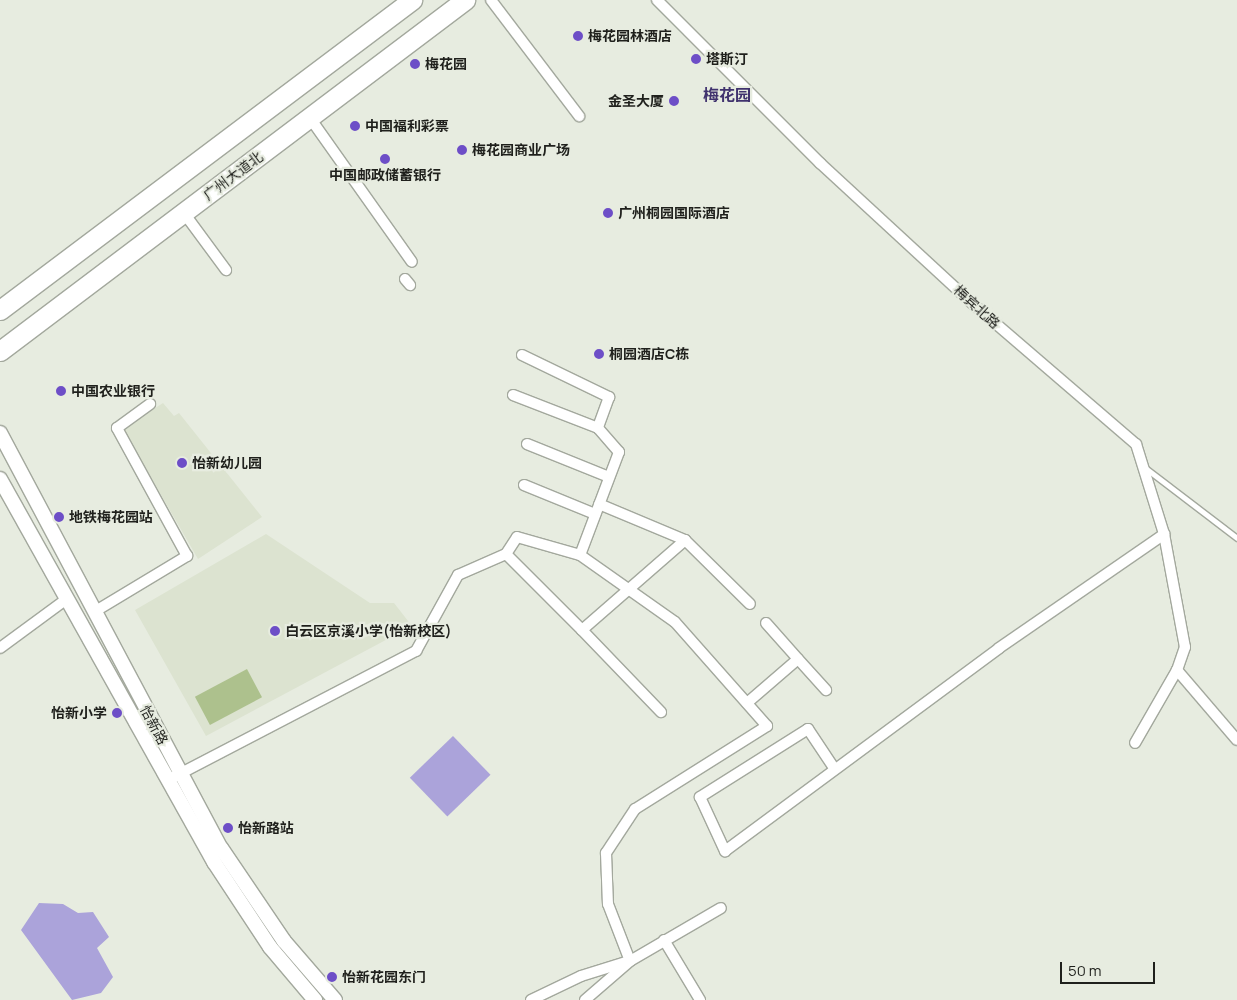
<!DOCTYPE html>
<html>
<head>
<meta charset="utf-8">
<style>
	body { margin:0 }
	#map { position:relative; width:1237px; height:1000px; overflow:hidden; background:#e7ece0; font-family:Manrope,"Noto Sans SC",sans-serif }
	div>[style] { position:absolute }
	.built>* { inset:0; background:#dce3d0 }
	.green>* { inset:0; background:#adc18d; transform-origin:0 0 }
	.water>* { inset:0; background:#aba3da; transform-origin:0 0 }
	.roads { filter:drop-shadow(1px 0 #a3a89d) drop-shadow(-1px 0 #a3a89d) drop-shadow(0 1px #a3a89d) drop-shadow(0 -1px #a3a89d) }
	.lane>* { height:5px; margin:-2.5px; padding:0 2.5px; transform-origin:2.5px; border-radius:2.5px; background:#fff }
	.street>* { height:10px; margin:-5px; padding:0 5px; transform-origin:5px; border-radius:5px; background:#fff }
	.secondary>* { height:14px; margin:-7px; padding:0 7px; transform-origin:7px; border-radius:7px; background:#fff }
	.highway>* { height:19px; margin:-9.5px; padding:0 9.5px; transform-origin:9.5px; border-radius:9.5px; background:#fff }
	.dots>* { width:14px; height:14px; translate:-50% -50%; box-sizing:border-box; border:2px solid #e7ece0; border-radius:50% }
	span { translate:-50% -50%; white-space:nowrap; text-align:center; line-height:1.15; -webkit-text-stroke:4.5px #e7ece0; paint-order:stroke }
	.poi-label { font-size:14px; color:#1f201c; font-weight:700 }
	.left { translate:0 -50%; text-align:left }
	.right { translate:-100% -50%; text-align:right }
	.street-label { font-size:14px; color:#1f201c }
	.quarter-label { font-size:16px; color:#40326e; font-weight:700 }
	.scale { position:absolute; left:1060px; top:962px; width:95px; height:22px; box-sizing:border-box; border:2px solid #1f201c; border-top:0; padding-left:6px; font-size:15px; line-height:18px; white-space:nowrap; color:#1f201c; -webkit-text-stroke:4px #e7ece0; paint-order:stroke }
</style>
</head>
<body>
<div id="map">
	<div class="built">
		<div style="clip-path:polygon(163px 403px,174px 416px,179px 413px,262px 517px,198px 559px,123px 429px)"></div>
		<div style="clip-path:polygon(266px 534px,370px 603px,394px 603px,412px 626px,206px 736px,135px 610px)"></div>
	</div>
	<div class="green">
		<div style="left:247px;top:669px;width:32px;height:59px;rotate:62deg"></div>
	</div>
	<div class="water">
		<div style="left:453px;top:736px;width:54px;height:60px;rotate:46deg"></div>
		<div style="clip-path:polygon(39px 903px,63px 904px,78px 913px,93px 912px,109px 937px,97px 948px,113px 977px,101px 993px,72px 1000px,21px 930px)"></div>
	</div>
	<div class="roads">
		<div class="lane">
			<div style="left:1144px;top:467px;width:117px;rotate:37.4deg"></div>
		</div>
		<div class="street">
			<div style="left:491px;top:0;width:146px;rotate:52.8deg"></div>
			<div style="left:657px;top:0;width:231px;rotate:45deg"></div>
			<div style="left:820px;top:163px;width:208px;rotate:42.7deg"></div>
			<div style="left:973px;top:304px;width:215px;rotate:40.7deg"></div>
			<div style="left:1136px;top:444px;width:94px;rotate:72.7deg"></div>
			<div style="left:1164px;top:534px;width:115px;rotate:79.5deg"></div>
			<div style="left:1185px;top:647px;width:24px;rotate:109deg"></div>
			<div style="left:1177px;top:670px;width:84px;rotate:119.9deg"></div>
			<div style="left:310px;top:118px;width:176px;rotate:54.7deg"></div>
			<div style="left:184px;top:213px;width:71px;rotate:53.6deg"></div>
			<div style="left:405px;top:279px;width:8px;rotate:50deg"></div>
			<div style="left:522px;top:355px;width:97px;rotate:25.8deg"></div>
			<div style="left:609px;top:397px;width:33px;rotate:110deg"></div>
			<div style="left:598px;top:428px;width:32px;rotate:49deg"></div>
			<div style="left:619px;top:452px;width:110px;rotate:110.7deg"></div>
			<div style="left:513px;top:395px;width:91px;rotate:21.2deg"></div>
			<div style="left:527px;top:444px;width:88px;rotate:21.9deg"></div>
			<div style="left:524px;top:485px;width:77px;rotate:22.2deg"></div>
			<div style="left:685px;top:540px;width:91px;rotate:44.6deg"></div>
			<div style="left:506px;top:554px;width:107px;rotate:45deg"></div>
			<div style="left:582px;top:630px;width:137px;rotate:-41.1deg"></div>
			<div style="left:685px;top:540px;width:93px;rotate:-157.3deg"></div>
			<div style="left:94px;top:612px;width:109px;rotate:-31.1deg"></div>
			<div style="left:187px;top:556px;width:146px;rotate:-118.7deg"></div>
			<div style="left:117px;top:428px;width:41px;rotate:-36deg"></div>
			<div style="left:582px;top:630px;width:114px;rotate:46.1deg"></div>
			<div style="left:0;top:648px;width:84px;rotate:-36.3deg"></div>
			<div style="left:798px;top:659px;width:42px;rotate:47.9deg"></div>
			<div style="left:1177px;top:670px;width:92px;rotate:49.4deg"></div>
			<div style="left:747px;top:703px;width:67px;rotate:-40.8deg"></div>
			<div style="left:798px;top:659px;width:48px;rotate:-131.6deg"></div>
			<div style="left:834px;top:768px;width:47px;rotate:-123.7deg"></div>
			<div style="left:808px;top:729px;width:128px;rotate:147.8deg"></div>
			<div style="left:700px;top:797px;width:60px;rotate:65.2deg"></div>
			<div style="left:725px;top:851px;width:341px;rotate:-36.5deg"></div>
			<div style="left:999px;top:648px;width:201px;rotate:-34.6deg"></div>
			<div style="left:168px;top:780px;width:280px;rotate:-27.5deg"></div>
			<div style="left:416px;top:651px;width:87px;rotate:-61.1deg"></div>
			<div style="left:458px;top:575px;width:52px;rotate:-23.6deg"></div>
			<div style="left:506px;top:554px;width:20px;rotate:-57deg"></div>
			<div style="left:517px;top:537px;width:66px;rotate:15.9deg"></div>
			<div style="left:580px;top:555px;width:116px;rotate:35.2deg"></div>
			<div style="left:675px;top:622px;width:139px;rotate:48.5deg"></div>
			<div style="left:767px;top:726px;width:156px;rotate:147.8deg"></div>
			<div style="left:635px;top:809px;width:53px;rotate:123.4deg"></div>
			<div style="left:606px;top:853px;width:51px;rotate:87.8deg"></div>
			<div style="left:608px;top:904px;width:61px;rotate:68.9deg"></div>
			<div style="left:664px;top:940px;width:70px;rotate:59deg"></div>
			<div style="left:531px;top:1000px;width:55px;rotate:-25.6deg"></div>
			<div style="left:581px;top:976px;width:47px;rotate:-17.3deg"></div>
			<div style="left:585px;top:1000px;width:60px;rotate:-40.9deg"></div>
			<div style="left:630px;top:961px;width:105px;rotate:-30.2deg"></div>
		</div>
		<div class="secondary">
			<div style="left:0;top:433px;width:470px;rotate:62deg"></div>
			<div style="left:221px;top:848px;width:112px;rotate:55.9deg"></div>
			<div style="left:284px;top:941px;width:78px;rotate:49.2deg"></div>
			<div style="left:0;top:479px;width:439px;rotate:60.8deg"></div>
			<div style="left:214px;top:862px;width:102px;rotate:56.6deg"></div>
			<div style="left:270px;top:947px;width:70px;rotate:49.7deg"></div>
		</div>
		<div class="highway">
			<div style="left:0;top:310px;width:516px;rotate:-36.96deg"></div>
			<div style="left:0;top:351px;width:583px;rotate:-37.05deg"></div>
		</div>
	</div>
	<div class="dots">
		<div style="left:578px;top:36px;background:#6d4ec7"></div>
		<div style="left:696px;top:59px;background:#6d4ec7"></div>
		<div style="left:415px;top:64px;background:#6d4ec7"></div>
		<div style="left:674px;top:101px;background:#6d4ec7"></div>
		<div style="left:355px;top:126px;background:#6d4ec7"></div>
		<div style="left:462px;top:150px;background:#6d4ec7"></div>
		<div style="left:385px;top:159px;background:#6d4ec7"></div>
		<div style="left:608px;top:213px;background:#6d4ec7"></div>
		<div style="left:599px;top:354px;background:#6d4ec7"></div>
		<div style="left:61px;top:391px;background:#6d4ec7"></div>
		<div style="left:182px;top:463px;background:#6d4ec7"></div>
		<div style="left:59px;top:517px;background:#6d4ec7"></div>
		<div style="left:275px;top:631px;background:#6d4ec7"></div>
		<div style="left:117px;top:713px;background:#6d4ec7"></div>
		<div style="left:228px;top:828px;background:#6d4ec7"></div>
		<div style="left:332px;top:977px;background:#6d4ec7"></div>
	</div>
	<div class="poi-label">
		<span class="left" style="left:588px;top:36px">梅花园林酒店</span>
		<span class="left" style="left:706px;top:59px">塔斯汀</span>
		<span class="left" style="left:425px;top:64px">梅花园</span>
		<span class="right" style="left:664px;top:101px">金圣大厦</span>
		<span class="left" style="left:365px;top:126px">中国福利彩票</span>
		<span class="left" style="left:472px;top:150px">梅花园商业广场</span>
		<span style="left:385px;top:175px">中国邮政储蓄银行</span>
		<span class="left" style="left:618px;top:213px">广州桐园国际酒店</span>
		<span class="left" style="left:609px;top:354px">桐园酒店C栋</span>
		<span class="left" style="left:71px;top:391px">中国农业银行</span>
		<span class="left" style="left:192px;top:463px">怡新幼儿园</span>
		<span class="left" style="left:69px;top:517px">地铁梅花园站</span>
		<span class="left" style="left:285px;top:631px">白云区京溪小学(怡新校区)</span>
		<span class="right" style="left:107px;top:713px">怡新小学</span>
		<span class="left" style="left:238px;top:828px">怡新路站</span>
		<span class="left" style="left:342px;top:977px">怡新花园东门</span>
	</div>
	<div class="street-label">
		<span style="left:233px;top:176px;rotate:-37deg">广州大道北</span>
		<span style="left:977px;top:307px;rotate:42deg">梅宾北路</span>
		<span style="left:154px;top:725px;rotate:62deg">怡新路</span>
	</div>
	<div class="quarter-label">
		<span style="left:727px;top:95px">梅花园</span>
	</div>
	<div class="scale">50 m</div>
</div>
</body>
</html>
